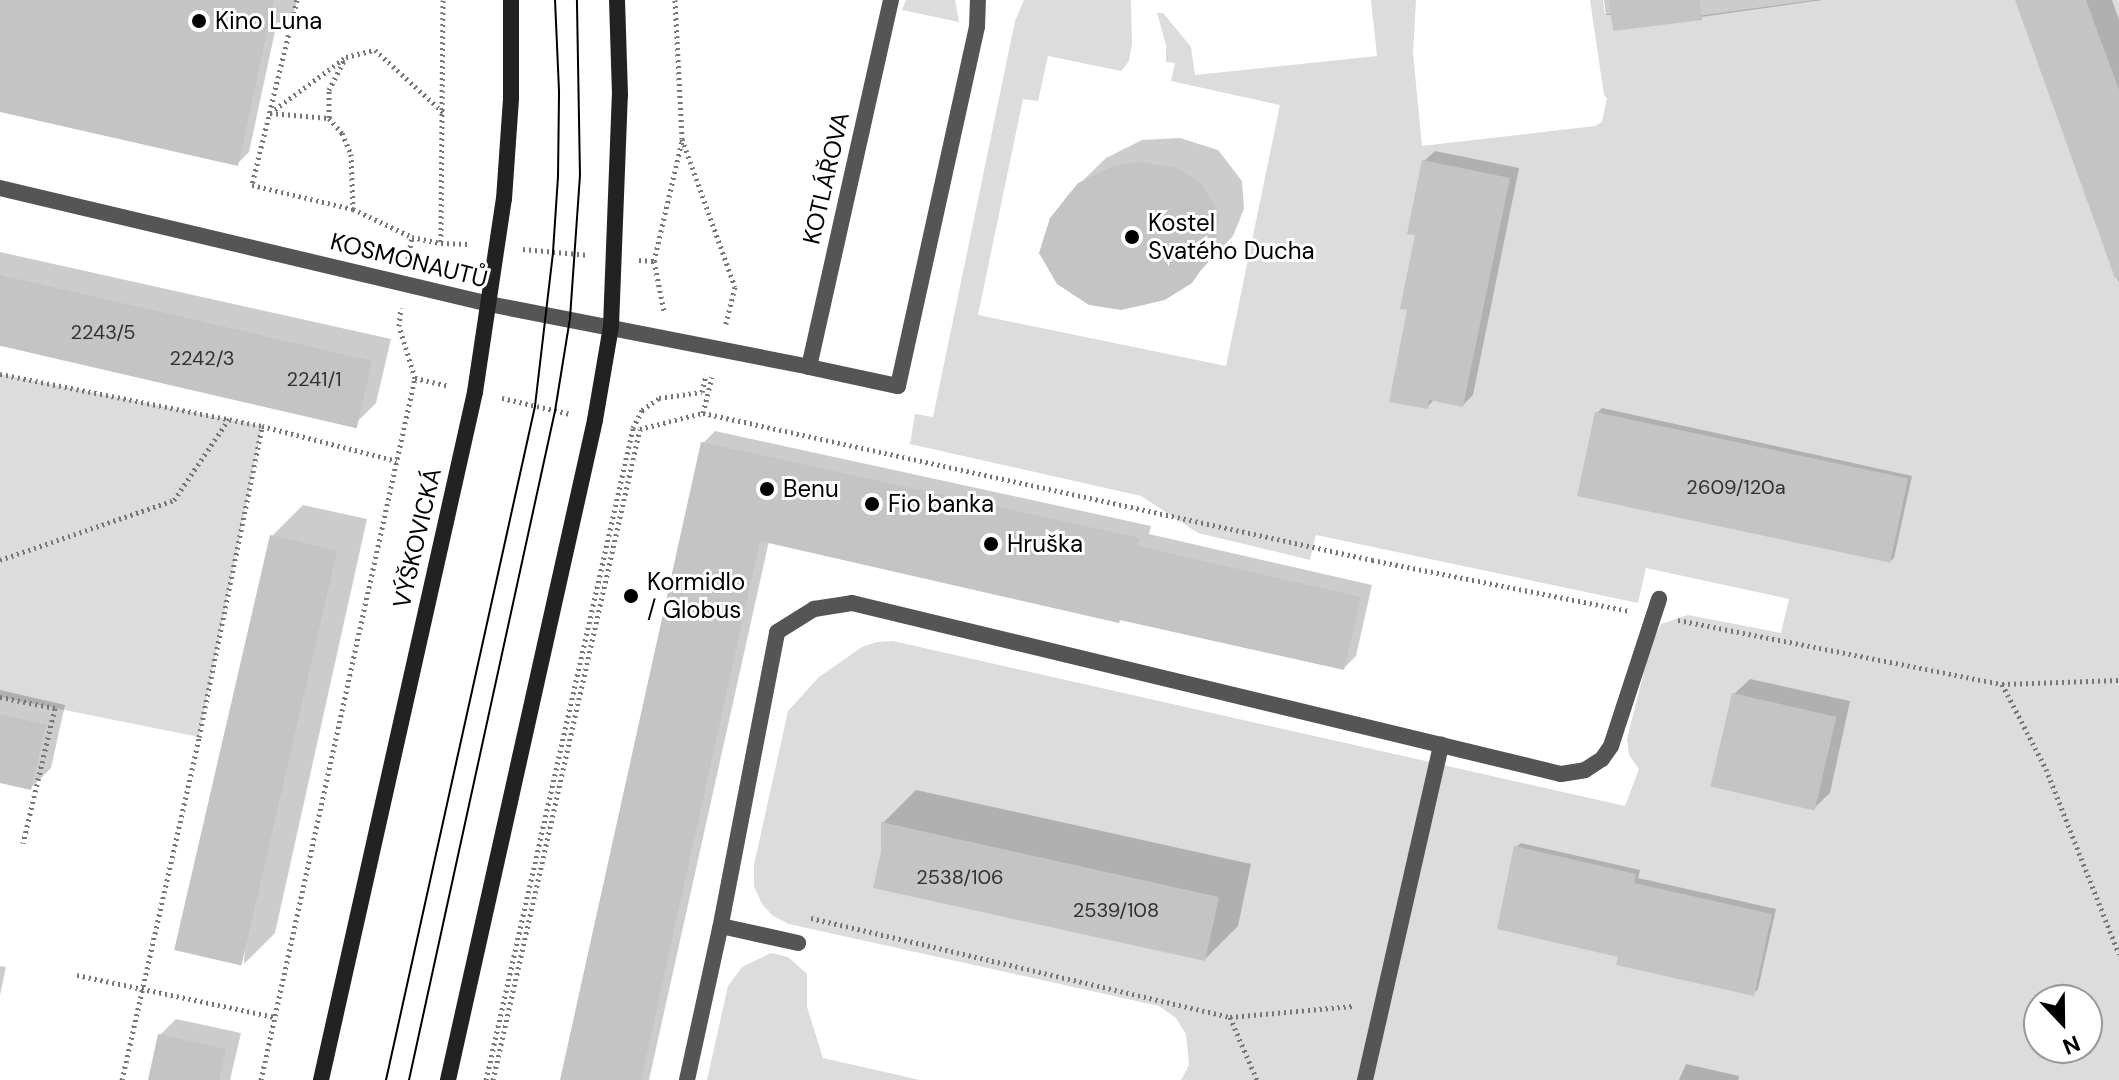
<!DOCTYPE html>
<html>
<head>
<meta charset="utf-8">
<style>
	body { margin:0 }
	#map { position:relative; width:2119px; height:1080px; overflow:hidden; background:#fff; font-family:"DM Sans",sans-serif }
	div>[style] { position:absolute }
	.green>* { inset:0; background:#dcdcdc }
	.shadow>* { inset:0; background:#0003 }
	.building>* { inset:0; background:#c4c4c4; transform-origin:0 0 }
	.path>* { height:5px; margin-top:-2.5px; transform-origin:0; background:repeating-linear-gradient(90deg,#777 0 2px,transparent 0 6px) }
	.lane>* { height:16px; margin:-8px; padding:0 8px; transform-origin:8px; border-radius:8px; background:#555 }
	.street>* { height:16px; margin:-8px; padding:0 8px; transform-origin:8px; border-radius:8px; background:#555 }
	.secondary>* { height:16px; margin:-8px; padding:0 8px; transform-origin:8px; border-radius:8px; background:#222 }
	.tram>* { height:2px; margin:-1px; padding:0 1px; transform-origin:1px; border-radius:1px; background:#000 }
	.dots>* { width:22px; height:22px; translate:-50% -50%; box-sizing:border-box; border:4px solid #fff; border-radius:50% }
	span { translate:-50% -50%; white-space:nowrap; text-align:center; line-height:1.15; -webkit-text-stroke:6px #fff; paint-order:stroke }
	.number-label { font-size:20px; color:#313131 }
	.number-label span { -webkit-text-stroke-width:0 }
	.poi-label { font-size:24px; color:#000 }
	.left { translate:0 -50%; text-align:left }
	.street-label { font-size:24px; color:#000 }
	.north { position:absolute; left:2023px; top:984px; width:80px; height:80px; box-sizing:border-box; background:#fff; border:2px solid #999; border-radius:50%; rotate:158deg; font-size:22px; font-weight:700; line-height:32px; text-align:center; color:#000 }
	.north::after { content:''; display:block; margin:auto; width:28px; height:36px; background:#000; clip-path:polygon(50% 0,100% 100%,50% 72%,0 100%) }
</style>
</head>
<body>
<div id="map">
	<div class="green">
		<div style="clip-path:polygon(906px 0,955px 0,959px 22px,902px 10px)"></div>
		<div style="clip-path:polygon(evenodd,1024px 0,1131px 0,1132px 43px,1129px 61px,1121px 71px,1048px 56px,1038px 101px,1023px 99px,978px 315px,1226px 366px,1280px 105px,1171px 81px,1175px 63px,1166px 62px,1166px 45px,1157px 13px,1163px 13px,1191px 47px,1195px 75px,1377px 56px,1371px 0,1416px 0,1413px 53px,1422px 146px,1595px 126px,1602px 122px,1607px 98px,1604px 95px,1590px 0,1603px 0,1605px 14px,1690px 17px,1815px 0,2119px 0,2119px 1080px,1181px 1080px,1189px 1065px,1186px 1034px,1176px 1018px,1159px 1006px,789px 924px,773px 916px,762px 904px,754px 886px,754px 865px,788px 711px,819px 677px,862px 647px,877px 642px,893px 641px,1625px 806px,1639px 769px,1629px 755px,1627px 739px,1651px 644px,1661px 624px,1688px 615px,1781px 633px,1789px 599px,1646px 568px,1638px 603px,1316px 535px,1310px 560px,1198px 533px,1141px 496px,910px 444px,915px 414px,933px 417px,1015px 21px,1024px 0,2039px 1000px,2087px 1000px,2087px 1048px,2039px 1048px,2039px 1000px)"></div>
		<div style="clip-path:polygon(0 374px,262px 426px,199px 737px,0 697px)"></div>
		<div style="clip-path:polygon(771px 953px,788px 957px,807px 974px,807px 1007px,823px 1058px,920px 1080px,707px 1080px,728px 986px,742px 967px)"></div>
	</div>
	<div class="shadow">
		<div style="clip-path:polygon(0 0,297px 0,294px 12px,283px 24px,277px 22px,249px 152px,237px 164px,0 110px)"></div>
		<div style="clip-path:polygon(1604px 0,1823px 0,1615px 29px,1613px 15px,1606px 15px)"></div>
		<div style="clip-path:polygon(2017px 0,2112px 0,2119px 20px,2119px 283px)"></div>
		<div style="clip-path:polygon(1180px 138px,1218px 150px,1242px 181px,1244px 209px,1233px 236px,1191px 281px,1144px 305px,1102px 306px,1069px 292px,1059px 283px,1052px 219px,1067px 196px,1106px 158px,1142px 140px)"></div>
		<div style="clip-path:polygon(1435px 151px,1519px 168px,1473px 395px,1463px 405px,1435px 399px,1427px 407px,1410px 309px,1424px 161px)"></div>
		<div style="clip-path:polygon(0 252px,391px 339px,376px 403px,356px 423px,0 342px)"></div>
		<div style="clip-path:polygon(1602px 408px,1912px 476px,1894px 558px,1889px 562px,1597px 413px)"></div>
		<div style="clip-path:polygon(715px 431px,1151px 526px,1149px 534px,1372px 585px,1356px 656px,1344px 668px,769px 541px,649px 1080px,562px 1080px,703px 443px)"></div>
		<div style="clip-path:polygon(303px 505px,367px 519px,275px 933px,244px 964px,272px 536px)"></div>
		<div style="clip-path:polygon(1750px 679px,1850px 701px,1830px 793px,1814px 808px,1734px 694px)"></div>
		<div style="clip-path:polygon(0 690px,65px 705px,51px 768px,31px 788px,0 781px)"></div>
		<div style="clip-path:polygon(916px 790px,1251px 864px,1238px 926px,1205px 959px,883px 853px,883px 823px)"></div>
		<div style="clip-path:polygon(1521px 843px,1640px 870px,1638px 878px,1776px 909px,1758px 989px,1753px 994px,1620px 955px,1516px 847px)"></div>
		<div style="clip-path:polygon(0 966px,6px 967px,0 995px)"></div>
		<div style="clip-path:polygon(176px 1019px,241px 1033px,230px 1080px,150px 1080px,160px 1035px)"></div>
		<div style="clip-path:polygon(1686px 1064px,1739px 1076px,1738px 1080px,1679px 1080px)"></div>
	</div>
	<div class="building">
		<div style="clip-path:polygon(0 0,274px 0,238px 166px,0 112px)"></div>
		<div style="clip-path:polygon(1609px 0,1700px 0,1702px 20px,1613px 31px)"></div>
		<div style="clip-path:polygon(2015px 0,2086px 0,2119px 90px,2119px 278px,2115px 278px)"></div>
		<div style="clip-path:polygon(1422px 160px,1510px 178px,1463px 407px,1429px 400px,1428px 409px,1389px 402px,1407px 310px,1400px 309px,1415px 235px,1407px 234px)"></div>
		<div style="clip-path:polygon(1140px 162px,1176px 168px,1201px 183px,1216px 208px,1219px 219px,1214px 251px,1192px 283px,1165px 300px,1121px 310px,1089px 305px,1057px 284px,1039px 253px,1050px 218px,1078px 183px,1114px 166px)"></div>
		<div style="left:0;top:275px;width:382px;height:69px;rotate:13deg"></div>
		<div style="left:1595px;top:412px;width:320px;height:86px;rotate:12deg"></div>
		<div style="clip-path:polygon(701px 442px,1140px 538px,1138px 546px,1361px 597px,1344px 670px,1120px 620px,1119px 623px,760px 541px,641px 1080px,560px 1080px)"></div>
		<div style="left:270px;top:535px;width:69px;height:426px;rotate:13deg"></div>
		<div style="left:1732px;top:693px;width:107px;height:96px;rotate:13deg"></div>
		<div style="clip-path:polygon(0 714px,46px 725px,31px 790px,0 783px)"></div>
		<div style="clip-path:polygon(881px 822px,1219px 897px,1205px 961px,873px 888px,881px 852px)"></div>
		<div style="clip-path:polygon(1514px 846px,1636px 874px,1634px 883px,1772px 914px,1754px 996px,1616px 965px,1618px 957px,1497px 929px)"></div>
		<div style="clip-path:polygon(158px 1034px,226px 1049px,219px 1080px,148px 1080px)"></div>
	</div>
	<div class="path">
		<div style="left:297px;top:0;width:190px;rotate:103.7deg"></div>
		<div style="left:252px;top:185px;width:104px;rotate:13.4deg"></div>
		<div style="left:353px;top:209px;width:65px;rotate:25.4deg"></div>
		<div style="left:443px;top:0;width:243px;rotate:90.5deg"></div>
		<div style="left:441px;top:243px;width:28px;rotate:2deg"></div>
		<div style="left:675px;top:0;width:139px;rotate:87.1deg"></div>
		<div style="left:682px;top:139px;width:157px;rotate:70.3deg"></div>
		<div style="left:735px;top:287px;width:38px;rotate:104deg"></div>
		<div style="left:270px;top:113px;width:94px;rotate:-36.4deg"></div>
		<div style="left:346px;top:57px;width:30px;rotate:-14deg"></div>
		<div style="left:375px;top:50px;width:93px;rotate:42.4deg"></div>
		<div style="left:270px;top:113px;width:59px;rotate:4.8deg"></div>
		<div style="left:329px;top:118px;width:20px;rotate:49deg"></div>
		<div style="left:342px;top:133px;width:23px;rotate:67deg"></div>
		<div style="left:351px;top:154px;width:55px;rotate:87.9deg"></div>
		<div style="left:329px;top:118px;width:28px;rotate:-90deg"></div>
		<div style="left:329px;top:90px;width:36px;rotate:-63deg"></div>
		<div style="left:523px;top:249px;width:66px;rotate:5.2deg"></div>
		<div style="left:408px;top:259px;width:22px;rotate:-80deg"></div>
		<div style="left:412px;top:237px;width:30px;rotate:12deg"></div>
		<div style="left:639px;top:260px;width:15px;rotate:4deg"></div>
		<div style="left:654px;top:261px;width:51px;rotate:78.7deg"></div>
		<div style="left:654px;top:261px;width:123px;rotate:-76.9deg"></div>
		<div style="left:0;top:374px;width:267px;rotate:11.2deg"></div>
		<div style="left:262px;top:426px;width:139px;rotate:14.5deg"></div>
		<div style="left:415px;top:378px;width:35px;rotate:13deg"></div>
		<div style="left:502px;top:398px;width:70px;rotate:13.2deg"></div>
		<div style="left:703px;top:413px;width:685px;rotate:12.39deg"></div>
		<div style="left:1372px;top:560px;width:262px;rotate:11.2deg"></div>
		<div style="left:0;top:560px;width:184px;rotate:-19deg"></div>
		<div style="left:174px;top:500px;width:98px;rotate:-55.8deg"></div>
		<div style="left:1678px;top:620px;width:330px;rotate:11.2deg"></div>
		<div style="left:2002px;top:684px;width:96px;rotate:62.6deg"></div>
		<div style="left:2046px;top:769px;width:199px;rotate:68.5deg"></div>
		<div style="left:2002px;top:684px;width:117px;rotate:-2deg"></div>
		<div style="left:0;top:697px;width:56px;rotate:11.3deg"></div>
		<div style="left:55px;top:708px;width:139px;rotate:103.3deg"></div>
		<div style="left:811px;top:918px;width:431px;rotate:13.3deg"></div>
		<div style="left:1230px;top:1017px;width:123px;rotate:-5.1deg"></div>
		<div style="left:77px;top:975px;width:202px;rotate:12deg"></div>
		<div style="left:1230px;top:1017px;width:69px;rotate:66.8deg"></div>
		<div style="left:122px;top:1080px;width:352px;rotate:-77.3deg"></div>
		<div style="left:199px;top:737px;width:317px;rotate:-78.5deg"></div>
		<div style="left:261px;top:1080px;width:719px;rotate:-77.63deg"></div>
		<div style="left:415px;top:378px;width:54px;rotate:-107.1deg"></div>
		<div style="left:399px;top:326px;width:18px;rotate:-84deg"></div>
		<div style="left:486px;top:1080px;width:668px;rotate:-77.29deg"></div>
		<div style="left:633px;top:428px;width:20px;rotate:-63deg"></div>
		<div style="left:642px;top:410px;width:21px;rotate:-35deg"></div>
		<div style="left:659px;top:398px;width:43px;rotate:-7.9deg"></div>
		<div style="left:702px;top:392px;width:18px;rotate:-77deg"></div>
		<div style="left:493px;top:1080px;width:667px;rotate:-77.28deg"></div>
		<div style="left:640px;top:429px;width:65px;rotate:-14.3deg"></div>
		<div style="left:703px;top:413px;width:37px;rotate:-76deg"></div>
	</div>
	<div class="lane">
		<div style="left:891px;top:0;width:376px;rotate:102.6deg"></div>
		<div style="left:809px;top:367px;width:91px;rotate:12.1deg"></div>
		<div style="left:898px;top:386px;width:368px;rotate:-77.6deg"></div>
		<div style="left:977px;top:27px;width:27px;rotate:-88deg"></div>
	</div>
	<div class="street">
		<div style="left:0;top:188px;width:503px;rotate:13.34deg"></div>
		<div style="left:489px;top:304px;width:326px;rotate:11.1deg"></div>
		<div style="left:721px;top:926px;width:79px;rotate:12.4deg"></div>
		<div style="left:687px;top:1080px;width:155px;rotate:-77.7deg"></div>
		<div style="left:720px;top:929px;width:302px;rotate:-79.1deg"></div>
		<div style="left:777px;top:632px;width:44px;rotate:-31.9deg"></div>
		<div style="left:814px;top:609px;width:38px;rotate:-9deg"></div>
		<div style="left:852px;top:603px;width:729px;rotate:13.56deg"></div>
		<div style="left:1561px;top:774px;width:24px;rotate:-9deg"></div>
		<div style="left:1585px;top:770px;width:20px;rotate:-33deg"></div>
		<div style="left:1602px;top:759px;width:16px;rotate:-55deg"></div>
		<div style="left:1611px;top:746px;width:155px;rotate:-71.9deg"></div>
		<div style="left:1365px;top:1080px;width:344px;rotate:-77.2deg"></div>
	</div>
	<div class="secondary">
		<div style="left:321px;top:1080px;width:705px;rotate:-77.38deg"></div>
		<div style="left:475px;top:392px;width:195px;rotate:-81.5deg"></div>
		<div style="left:504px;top:199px;width:101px;rotate:-86deg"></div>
		<div style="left:511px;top:98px;width:98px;rotate:-90deg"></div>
		<div style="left:448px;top:1080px;width:676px;rotate:-77.44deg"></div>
		<div style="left:595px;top:420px;width:95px;rotate:-80.3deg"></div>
		<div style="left:611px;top:326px;width:231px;rotate:-87.8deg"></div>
		<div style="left:620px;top:95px;width:95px;rotate:-91.8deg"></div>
	</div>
	<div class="tram">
		<div style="left:386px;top:1080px;width:690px;rotate:-77.53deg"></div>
		<div style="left:535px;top:406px;width:155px;rotate:-83.3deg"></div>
		<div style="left:553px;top:252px;width:75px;rotate:-86.2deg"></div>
		<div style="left:558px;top:177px;width:86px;rotate:-89.3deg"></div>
		<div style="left:559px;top:91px;width:91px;rotate:-92.5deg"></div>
		<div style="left:409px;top:1080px;width:685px;rotate:-77.69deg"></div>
		<div style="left:555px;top:411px;width:94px;rotate:-80.8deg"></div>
		<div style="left:570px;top:318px;width:142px;rotate:-86deg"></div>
		<div style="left:580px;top:176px;width:176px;rotate:-91deg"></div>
	</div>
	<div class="dots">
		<div style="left:199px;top:21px;background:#000"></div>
		<div style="left:1132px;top:237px;background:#000"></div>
		<div style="left:767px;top:489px;background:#000"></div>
		<div style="left:872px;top:504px;background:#000"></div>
		<div style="left:991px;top:544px;background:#000"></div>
		<div style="left:631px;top:596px;background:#000"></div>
	</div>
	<div class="number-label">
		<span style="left:103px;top:332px">2243/5</span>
		<span style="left:202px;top:358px">2242/3</span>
		<span style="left:314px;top:379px">2241/1</span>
		<span style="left:1736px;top:487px">2609/120a</span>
		<span style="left:960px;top:877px">2538/106</span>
		<span style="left:1116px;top:910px">2539/108</span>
	</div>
	<div class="poi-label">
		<span class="left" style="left:215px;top:21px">Kino Luna</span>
		<span class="left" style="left:1148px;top:237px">Kostel<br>Svatého Ducha</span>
		<span class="left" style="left:783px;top:489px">Benu</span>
		<span class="left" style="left:888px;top:504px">Fio banka</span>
		<span class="left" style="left:1007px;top:544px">Hruška</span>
		<span class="left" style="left:647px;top:596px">Kormidlo<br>/ Globus</span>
	</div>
	<div class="street-label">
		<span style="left:826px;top:178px;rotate:-77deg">KOTLÁŘOVA</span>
		<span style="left:409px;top:260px;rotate:14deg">KOSMONAUTŮ</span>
		<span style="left:417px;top:538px;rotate:-77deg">VÝŠKOVICKÁ</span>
	</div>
	<div class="north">N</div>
</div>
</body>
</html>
